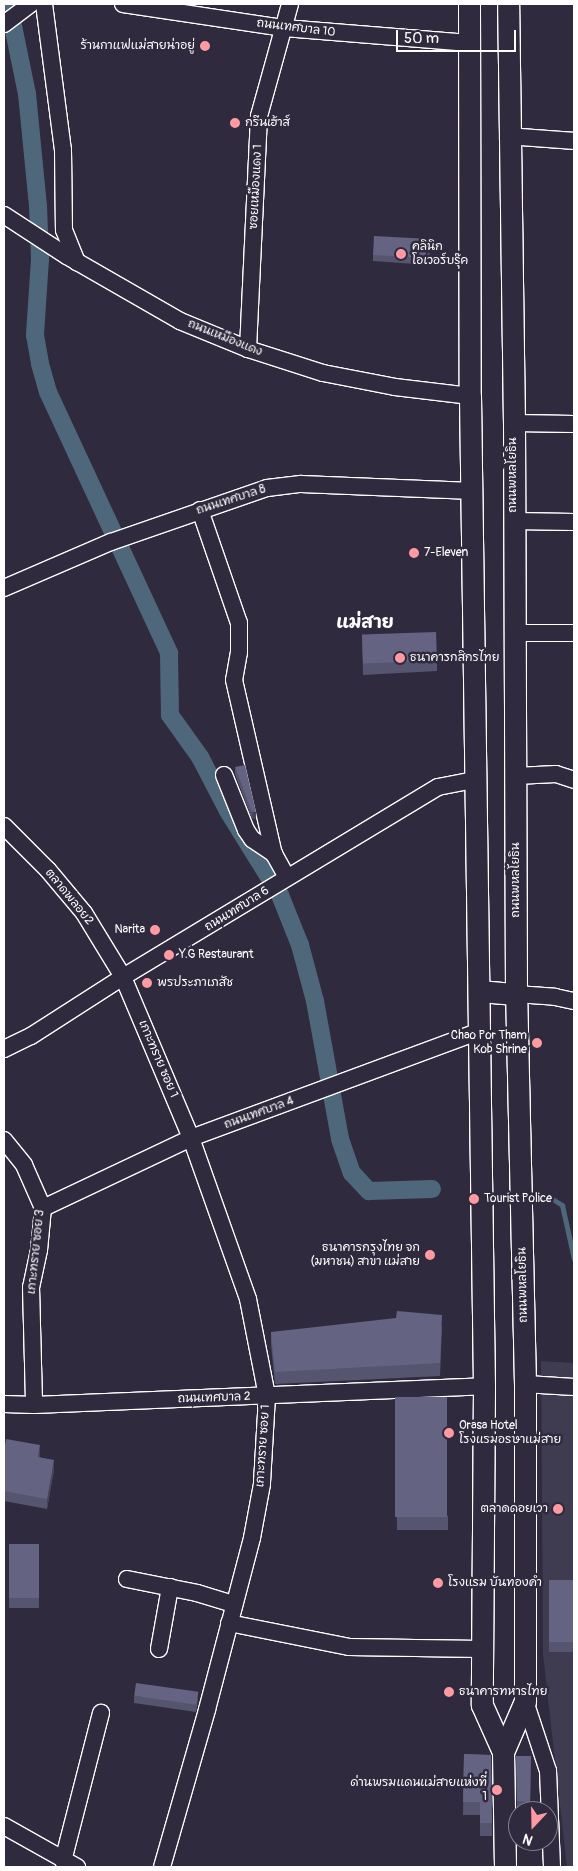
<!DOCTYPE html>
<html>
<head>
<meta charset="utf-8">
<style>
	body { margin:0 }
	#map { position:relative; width:578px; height:1871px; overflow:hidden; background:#2f2a3d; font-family:Pangolin,"Playpen Sans Thai",sans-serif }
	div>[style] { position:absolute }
	.built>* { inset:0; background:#3f3b51 }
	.stream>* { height:5px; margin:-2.5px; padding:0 2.5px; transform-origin:2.5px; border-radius:2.5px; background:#4f677a }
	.canal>* { height:18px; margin:-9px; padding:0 9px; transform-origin:9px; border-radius:9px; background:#4f677a }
	.roads { filter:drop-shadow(1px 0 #fff) drop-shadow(-1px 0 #fff) drop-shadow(0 1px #fff) drop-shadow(0 -1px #fff) }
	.minor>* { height:16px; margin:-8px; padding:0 8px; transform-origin:8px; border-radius:8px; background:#2f2a3d }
	.major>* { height:21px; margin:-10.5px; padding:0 10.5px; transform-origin:10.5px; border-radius:10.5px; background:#2f2a3d }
	.wall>* { inset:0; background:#56556f; transform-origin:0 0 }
	.shaded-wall>* { inset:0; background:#46455a }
	.building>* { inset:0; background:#646381; transform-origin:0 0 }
	.dots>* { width:14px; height:14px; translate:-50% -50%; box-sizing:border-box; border:2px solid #2f2a3d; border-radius:50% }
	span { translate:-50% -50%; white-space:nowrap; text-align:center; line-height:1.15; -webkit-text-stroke:5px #2f2a3d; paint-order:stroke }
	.street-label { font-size:12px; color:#fff }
	.poi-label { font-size:12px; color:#fff }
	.right { translate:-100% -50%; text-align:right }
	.left { translate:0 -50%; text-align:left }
	.district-label { font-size:18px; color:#fff; font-weight:700 }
	.frame { position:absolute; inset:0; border:5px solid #fff; pointer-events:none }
	.north { position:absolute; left:508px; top:1801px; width:50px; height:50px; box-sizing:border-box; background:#2f2a3d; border:1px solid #827f8b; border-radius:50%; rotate:201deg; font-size:14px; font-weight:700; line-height:20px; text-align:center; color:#fff }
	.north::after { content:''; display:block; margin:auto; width:18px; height:22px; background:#ff9aa2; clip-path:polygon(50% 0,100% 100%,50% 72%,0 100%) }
	.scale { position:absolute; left:396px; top:30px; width:120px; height:22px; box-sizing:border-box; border:2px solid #fff; border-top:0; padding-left:6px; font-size:15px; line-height:18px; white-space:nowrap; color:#fff; -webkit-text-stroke:4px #2f2a3d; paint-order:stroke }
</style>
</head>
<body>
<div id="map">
	<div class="built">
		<div style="clip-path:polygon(541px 1361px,574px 1363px,574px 1867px,567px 1867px,543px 1654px)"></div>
	</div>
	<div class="stream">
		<div style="left:548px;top:1196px;width:17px;rotate:33deg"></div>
		<div style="left:562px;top:1205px;width:55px;rotate:77.5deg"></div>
	</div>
	<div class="canal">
		<div style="left:5px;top:4px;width:13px;rotate:63deg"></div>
		<div style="left:11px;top:16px;width:80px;rotate:78.4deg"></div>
		<div style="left:27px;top:94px;width:113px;rotate:84.4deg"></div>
		<div style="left:38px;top:206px;width:53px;rotate:87.8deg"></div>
		<div style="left:40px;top:259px;width:76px;rotate:93.8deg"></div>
		<div style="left:35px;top:335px;width:29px;rotate:80deg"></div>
		<div style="left:40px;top:364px;width:29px;rotate:74deg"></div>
		<div style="left:48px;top:392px;width:288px;rotate:65.1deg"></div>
		<div style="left:169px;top:653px;width:62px;rotate:89.1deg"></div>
		<div style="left:170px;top:715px;width:52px;rotate:54.5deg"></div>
		<div style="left:200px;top:757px;width:61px;rotate:62.6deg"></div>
		<div style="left:228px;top:811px;width:99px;rotate:58.2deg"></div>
		<div style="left:280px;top:895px;width:54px;rotate:68.2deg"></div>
		<div style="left:300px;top:945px;width:58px;rotate:75deg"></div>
		<div style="left:315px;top:1001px;width:140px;rotate:79.7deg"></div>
		<div style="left:340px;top:1139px;width:36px;rotate:71deg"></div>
		<div style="left:352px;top:1173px;width:25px;rotate:47deg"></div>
		<div style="left:369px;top:1191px;width:63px;rotate:-1.8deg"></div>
	</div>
	<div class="roads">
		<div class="minor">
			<div style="left:44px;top:4px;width:147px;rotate:82.6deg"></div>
			<div style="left:63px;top:150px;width:80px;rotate:89.3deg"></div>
			<div style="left:64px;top:230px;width:35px;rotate:68deg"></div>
			<div style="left:123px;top:4px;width:163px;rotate:8.5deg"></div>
			<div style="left:284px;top:28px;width:186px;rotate:4.6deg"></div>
			<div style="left:4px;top:24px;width:34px;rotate:-37deg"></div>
			<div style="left:508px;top:136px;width:66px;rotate:4.3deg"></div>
			<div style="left:4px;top:215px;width:75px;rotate:33.1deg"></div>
			<div style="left:67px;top:256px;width:130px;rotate:29.9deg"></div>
			<div style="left:180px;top:321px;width:74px;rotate:22.4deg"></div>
			<div style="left:248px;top:349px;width:79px;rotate:17.7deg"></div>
			<div style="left:323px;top:373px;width:73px;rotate:11deg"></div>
			<div style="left:395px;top:387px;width:76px;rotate:6.8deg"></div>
			<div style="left:248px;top:349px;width:233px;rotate:-87.3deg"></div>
			<div style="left:259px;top:116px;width:116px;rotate:-74.5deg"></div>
			<div style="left:514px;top:423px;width:60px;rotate:1deg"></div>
			<div style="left:200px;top:510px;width:120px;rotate:71deg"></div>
			<div style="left:239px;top:623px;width:29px;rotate:90deg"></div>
			<div style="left:239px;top:652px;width:28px;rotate:100deg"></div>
			<div style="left:234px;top:680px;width:179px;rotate:77.1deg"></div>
			<div style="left:274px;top:854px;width:26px;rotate:61deg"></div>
			<div style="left:513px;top:521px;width:61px;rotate:0.9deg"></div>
			<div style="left:4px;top:588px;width:116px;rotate:-23.3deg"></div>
			<div style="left:111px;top:542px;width:165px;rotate:-19.1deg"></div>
			<div style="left:267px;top:488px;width:34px;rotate:-7deg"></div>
			<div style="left:301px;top:484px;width:172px;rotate:2.3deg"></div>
			<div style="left:515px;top:633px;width:59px"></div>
			<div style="left:224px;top:775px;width:59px;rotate:68.2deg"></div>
			<div style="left:246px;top:830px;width:11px;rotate:56deg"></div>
			<div style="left:252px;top:839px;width:27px;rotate:34deg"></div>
			<div style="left:516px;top:776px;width:40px;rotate:-2.9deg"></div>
			<div style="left:556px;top:774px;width:19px;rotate:18deg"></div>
			<div style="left:4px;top:826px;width:62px;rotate:45deg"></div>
			<div style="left:48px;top:870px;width:56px;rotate:50.1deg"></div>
			<div style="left:84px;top:913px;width:75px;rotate:58.6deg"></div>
			<div style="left:123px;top:977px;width:175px;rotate:67.1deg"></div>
			<div style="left:191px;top:1138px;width:171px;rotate:70.5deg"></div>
			<div style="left:248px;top:1299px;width:99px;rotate:78.9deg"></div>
			<div style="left:267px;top:1396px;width:88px;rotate:93.3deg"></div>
			<div style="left:262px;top:1484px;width:55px;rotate:100.5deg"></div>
			<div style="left:252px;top:1538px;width:178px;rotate:104.7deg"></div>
			<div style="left:207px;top:1710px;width:163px;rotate:106deg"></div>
			<div style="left:516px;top:994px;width:39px;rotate:4deg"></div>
			<div style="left:555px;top:997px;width:19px;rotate:12deg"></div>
			<div style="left:4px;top:1049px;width:30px;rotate:-26deg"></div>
			<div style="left:31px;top:1036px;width:109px;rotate:-32.7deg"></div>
			<div style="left:123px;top:977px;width:368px;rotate:-31.1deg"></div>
			<div style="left:438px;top:787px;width:38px;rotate:-11deg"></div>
			<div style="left:4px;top:1140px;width:32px;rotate:51deg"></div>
			<div style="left:24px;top:1165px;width:47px;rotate:66.2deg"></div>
			<div style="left:43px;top:1208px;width:42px;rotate:95.4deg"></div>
			<div style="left:39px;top:1250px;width:38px;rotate:102deg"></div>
			<div style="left:31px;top:1287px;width:118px;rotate:88.5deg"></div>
			<div style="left:43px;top:1208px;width:164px;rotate:-25.3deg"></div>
			<div style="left:191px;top:1138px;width:308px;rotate:-20.3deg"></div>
			<div style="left:525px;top:1384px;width:49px;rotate:3.5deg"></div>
			<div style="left:4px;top:1404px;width:30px;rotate:2deg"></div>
			<div style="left:34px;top:1405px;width:450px;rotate:-2.4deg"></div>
			<div style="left:127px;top:1579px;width:71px;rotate:11.3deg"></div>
			<div style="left:197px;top:1593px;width:39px;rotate:17deg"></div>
			<div style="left:229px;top:1623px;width:122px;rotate:11.3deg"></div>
			<div style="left:349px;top:1647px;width:133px;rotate:0.9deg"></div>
			<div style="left:159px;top:1649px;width:63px;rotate:-79.9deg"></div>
			<div style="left:525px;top:1701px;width:74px;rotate:71.8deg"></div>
			<div style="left:548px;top:1771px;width:96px;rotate:87.6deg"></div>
			<div style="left:4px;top:1826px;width:84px;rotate:29.3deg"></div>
			<div style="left:63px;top:1861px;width:153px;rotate:-75.6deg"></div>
		</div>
		<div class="major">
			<div style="left:469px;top:4px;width:392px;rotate:89.9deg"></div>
			<div style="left:470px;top:396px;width:990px;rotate:89.19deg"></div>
			<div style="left:484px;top:1386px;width:319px;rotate:90.4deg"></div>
			<div style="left:482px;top:1705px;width:51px;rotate:65.9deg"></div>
			<div style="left:503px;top:1752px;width:115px;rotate:89deg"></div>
			<div style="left:479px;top:991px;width:37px;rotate:5deg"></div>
			<div style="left:503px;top:1752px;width:56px;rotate:-66.7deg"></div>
			<div style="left:525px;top:1701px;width:317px;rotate:-90deg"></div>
			<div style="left:525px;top:1384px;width:390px;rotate:-91.3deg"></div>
			<div style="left:516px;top:994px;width:571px;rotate:-90.2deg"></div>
			<div style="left:514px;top:423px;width:419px;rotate:-90.8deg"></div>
		</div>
	</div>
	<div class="wall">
		<div style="clip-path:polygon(430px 246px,429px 265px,373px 261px,373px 255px)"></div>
		<div style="clip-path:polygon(362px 635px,437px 661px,437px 671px,363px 675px)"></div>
		<div style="clip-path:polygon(235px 767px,256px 818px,252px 819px,235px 774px)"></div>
		<div style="clip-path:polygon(442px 1327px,440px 1376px,275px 1384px,271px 1344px,271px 1332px)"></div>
		<div style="clip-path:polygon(395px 1397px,448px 1517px,448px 1530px,397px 1530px)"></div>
		<div style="clip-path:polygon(4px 1450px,40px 1455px,40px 1457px,54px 1470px,47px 1509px,4px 1501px)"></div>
		<div style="left:9px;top:1544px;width:30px;height:64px"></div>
		<div style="left:574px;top:1580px;width:72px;height:25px;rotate:90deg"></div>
		<div style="clip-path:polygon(134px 1696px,198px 1699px,196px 1712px,134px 1703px)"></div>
		<div style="clip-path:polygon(464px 1754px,491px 1755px,492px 1836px,480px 1836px,480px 1815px,463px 1815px)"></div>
		<div style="clip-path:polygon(516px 1756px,531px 1756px,530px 1811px,518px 1811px,518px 1814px,517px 1814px)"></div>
	</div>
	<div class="shaded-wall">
		<div style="clip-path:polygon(252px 812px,256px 812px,256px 818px,252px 819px)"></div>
		<div style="clip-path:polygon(40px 1445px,40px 1455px,38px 1467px,38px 1457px)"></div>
		<div style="clip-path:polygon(54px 1460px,54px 1470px,47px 1509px,47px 1499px)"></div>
	</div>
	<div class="building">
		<div style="left:374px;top:236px;width:56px;height:19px;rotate:3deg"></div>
		<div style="left:436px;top:632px;width:29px;height:74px;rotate:88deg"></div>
		<div style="clip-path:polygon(245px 765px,256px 812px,252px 812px,235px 767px)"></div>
		<div style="clip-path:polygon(397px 1311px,442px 1315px,440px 1363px,275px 1372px,271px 1332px,396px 1318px)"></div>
		<div style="left:395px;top:1397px;width:52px;height:120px"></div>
		<div style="clip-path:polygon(6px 1439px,40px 1445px,38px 1457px,54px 1460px,47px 1499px,4px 1491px,4px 1450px)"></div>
		<div style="left:9px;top:1544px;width:30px;height:54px"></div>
		<div style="left:574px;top:1580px;width:62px;height:25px;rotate:90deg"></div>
		<div style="left:136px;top:1683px;width:63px;height:13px;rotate:8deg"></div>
		<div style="clip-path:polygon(464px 1754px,491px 1755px,492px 1823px,480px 1823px,480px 1802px,463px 1802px)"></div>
		<div style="clip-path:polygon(516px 1756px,531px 1756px,530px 1802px,517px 1801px)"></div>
	</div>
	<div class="dots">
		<div style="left:205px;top:46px;background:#ff9aa2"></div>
		<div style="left:235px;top:123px;background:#ff9aa2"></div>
		<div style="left:401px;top:254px;background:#ff9aa2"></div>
		<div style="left:414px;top:553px;background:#ff9aa2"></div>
		<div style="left:400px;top:658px;background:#ff9aa2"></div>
		<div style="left:155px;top:930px;background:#ff9aa2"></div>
		<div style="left:169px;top:955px;background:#ff9aa2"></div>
		<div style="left:147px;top:983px;background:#ff9aa2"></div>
		<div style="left:537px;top:1043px;background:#ff9aa2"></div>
		<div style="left:474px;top:1199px;background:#ff9aa2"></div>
		<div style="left:430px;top:1255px;background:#ff9aa2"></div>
		<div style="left:449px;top:1433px;background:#ff9aa2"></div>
		<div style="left:558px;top:1509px;background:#ff9aa2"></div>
		<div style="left:438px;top:1583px;background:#ff9aa2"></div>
		<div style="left:449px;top:1692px;background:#ff9aa2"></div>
		<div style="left:497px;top:1790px;background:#ff9aa2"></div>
	</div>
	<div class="street-label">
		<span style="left:296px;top:28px;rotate:7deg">ถนนเทศบาล 10</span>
		<span style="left:256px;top:187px;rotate:-87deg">ซอยเหมืองแดง 1</span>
		<span style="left:225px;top:338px;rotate:22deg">ถนนเหมืองแดง</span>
		<span style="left:513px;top:475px;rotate:-90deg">ถนนพหลโยธิน</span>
		<span style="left:231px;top:500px;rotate:-18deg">ถนนเทศบาล 8</span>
		<span style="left:516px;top:880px;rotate:-90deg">ถนนพหลโยธิน</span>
		<span style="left:69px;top:897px;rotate:51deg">ตลาดพลอย2</span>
		<span style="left:237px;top:909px;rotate:-32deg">ถนนเทศบาล 6</span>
		<span style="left:158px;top:1059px;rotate:67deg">เกาะทราย ซอย 1</span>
		<span style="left:259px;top:1113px;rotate:-20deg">ถนนเทศบาล 4</span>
		<span style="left:36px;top:1252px;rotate:-84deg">เกาะทราย ซอย 3</span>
		<span style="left:523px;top:1285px;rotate:-91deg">ถนนพหลโยธิน</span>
		<span style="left:214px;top:1398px;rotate:-2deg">ถนนเทศบาล 2</span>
		<span style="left:263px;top:1446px;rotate:-86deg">เกาะทราย ซอย 1</span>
	</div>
	<div class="poi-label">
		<span class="right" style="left:195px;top:46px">ร้านกาแฟแม่สายน่าอยู่</span>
		<span class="left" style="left:245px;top:123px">กรีนเฮ้าส์</span>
		<span class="left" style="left:412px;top:254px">คลินิก<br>โอเวอร์บรุ๊ค</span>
		<span class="left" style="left:424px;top:553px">7-Eleven</span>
		<span class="left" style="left:410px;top:658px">ธนาคารกสิกรไทย</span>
		<span class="right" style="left:145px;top:930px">Narita</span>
		<span class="left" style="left:179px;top:955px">Y.G Restaurant</span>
		<span class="left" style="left:157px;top:983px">พรประภาเภสัช</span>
		<span class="right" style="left:527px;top:1043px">Chao Por Tham<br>Kob Shrine</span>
		<span class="left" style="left:484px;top:1199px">Tourist Police</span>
		<span class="right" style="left:420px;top:1255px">ธนาคารกรุงไทย จก<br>(มหาชน) สาขา แม่สาย</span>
		<span class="left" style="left:459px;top:1433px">Orasa Hotel<br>โรงแรมอรษาแม่สาย</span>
		<span class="right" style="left:548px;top:1509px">ตลาดดอยเวา</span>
		<span class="left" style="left:448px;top:1583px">โรงแรม บันทองคํา</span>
		<span class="left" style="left:459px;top:1692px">ธนาคารทหารไทย</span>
		<span class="right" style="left:487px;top:1790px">ด่านพรมแดนแม่สายแห่งที่<br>1</span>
	</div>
	<div class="district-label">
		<span style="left:365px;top:623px">แม่สาย</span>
	</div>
	<div class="frame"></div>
	<div class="north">N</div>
	<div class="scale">50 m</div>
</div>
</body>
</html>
